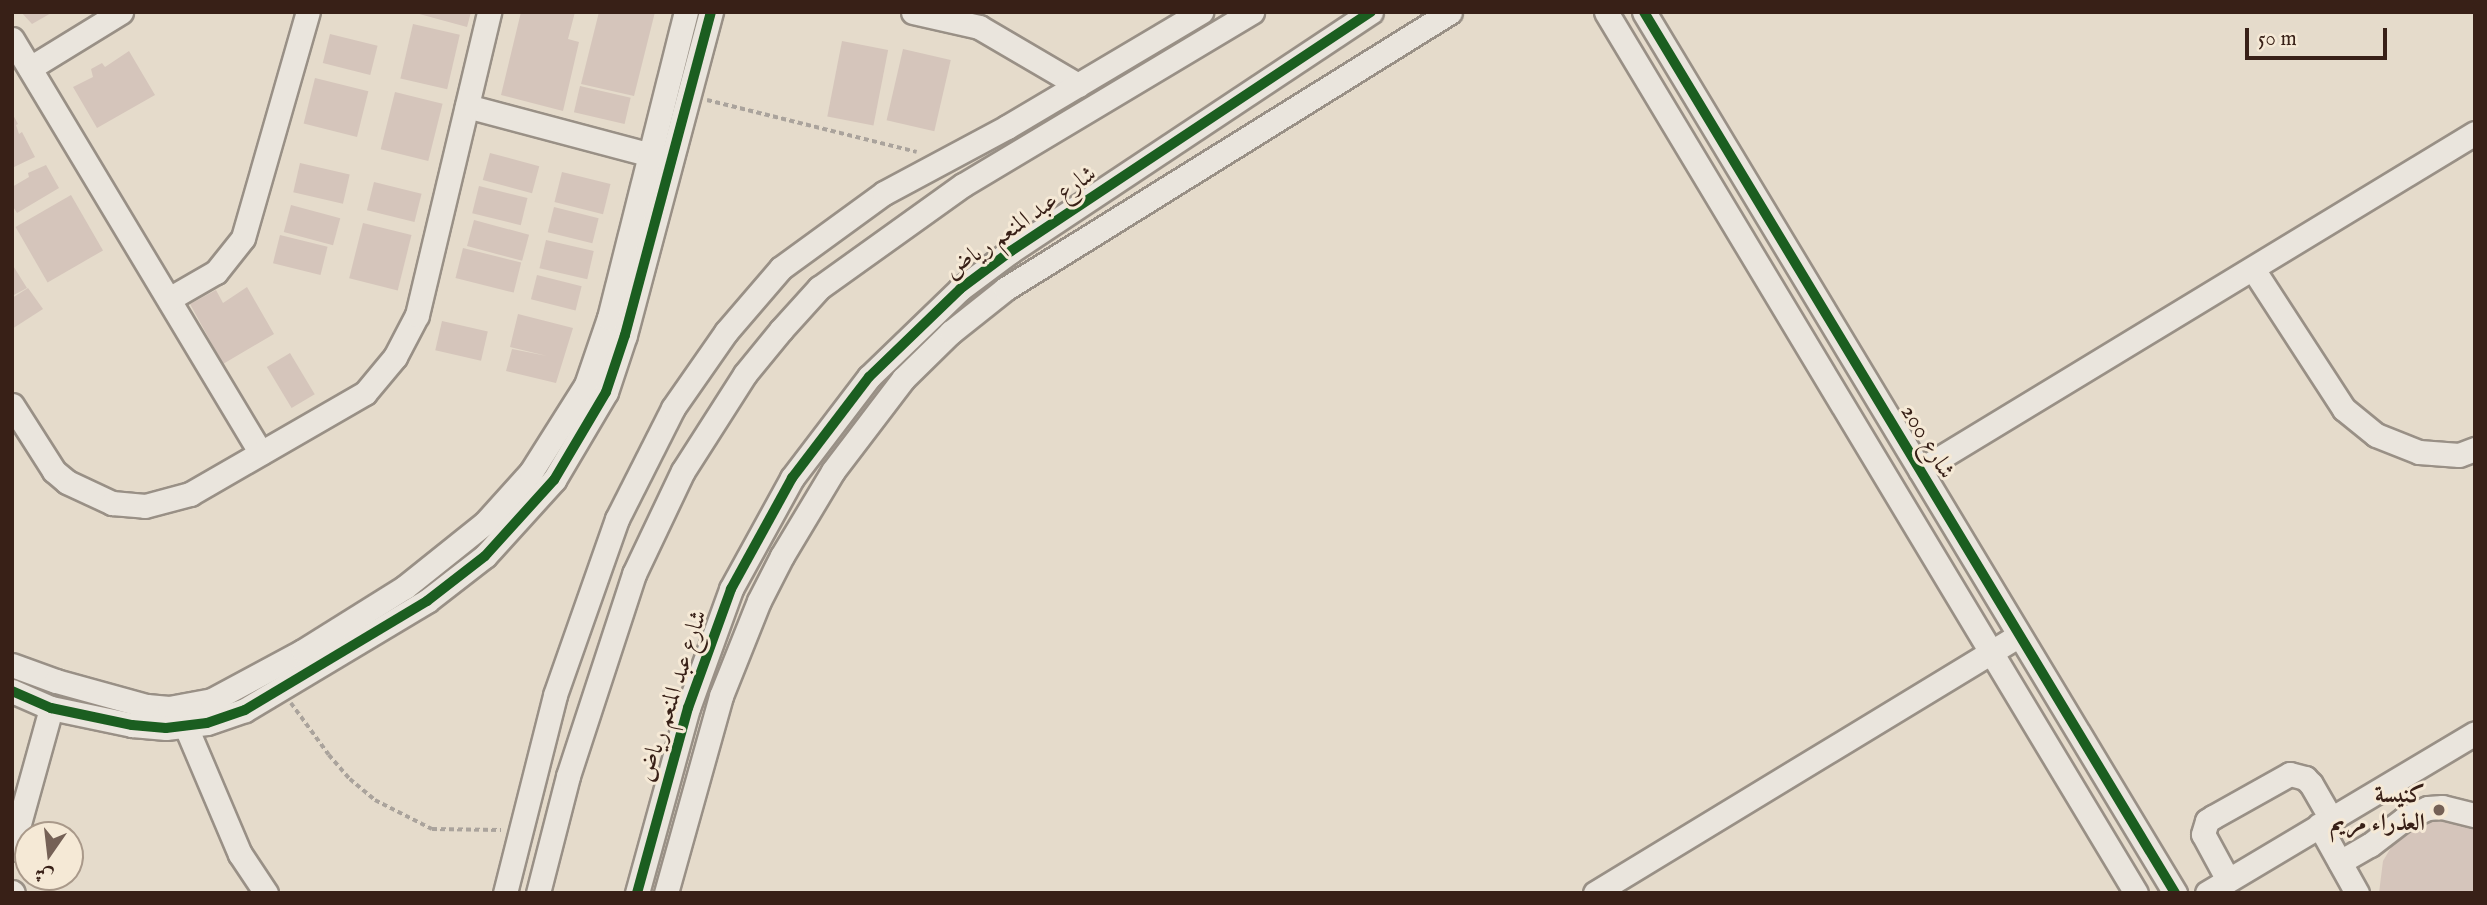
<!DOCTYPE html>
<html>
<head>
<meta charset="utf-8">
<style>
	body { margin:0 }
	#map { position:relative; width:2487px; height:905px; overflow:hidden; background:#e5dbcb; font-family:"IM FELL English",Amiri,serif }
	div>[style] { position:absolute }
	.building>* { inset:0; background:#d5c5bb; transform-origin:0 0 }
	.path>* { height:3.5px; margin-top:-1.75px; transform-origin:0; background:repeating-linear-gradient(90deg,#aaa39c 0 5px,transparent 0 8.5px) }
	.roads { filter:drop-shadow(2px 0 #999086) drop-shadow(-2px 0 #999086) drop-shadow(0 2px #999086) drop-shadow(0 -2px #999086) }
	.minor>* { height:23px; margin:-11.5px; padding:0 11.5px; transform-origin:11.5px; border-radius:11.5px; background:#eae5dd }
	.cycleway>* { height:10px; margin:-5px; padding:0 5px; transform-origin:5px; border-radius:5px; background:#1b5e20 }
	.dots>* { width:19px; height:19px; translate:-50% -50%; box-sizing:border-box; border:4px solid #f5e9d6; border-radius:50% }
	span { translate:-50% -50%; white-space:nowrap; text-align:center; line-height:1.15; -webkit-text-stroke:6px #f5e9d6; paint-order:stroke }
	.street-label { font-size:24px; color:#382017 }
	.poi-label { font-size:24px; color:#382017; font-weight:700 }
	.right { translate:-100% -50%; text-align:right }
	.frame { position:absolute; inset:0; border:14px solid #382017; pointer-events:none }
	.north { position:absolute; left:14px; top:821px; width:70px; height:70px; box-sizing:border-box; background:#f5e9d6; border:2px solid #a9998a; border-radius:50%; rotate:194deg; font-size:19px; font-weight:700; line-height:28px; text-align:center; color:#382017 }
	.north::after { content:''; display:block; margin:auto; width:24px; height:32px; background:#756156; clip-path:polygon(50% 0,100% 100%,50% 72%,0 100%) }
	.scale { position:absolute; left:2245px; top:28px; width:142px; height:32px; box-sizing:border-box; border:4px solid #382017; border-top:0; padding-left:9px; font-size:21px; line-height:24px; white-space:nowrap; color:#382017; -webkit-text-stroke:5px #f5e9d6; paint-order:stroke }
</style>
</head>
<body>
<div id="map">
	<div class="building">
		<div style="clip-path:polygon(21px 12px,53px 12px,32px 24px)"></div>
		<div style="clip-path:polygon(412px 12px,471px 12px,467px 27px)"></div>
		<div style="clip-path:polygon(521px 12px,575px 12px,568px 39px,579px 42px,563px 111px,501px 95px)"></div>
		<div style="clip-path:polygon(599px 12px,655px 12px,634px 96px,581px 84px)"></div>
		<div style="left:413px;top:24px;width:48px;height:56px;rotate:13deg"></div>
		<div style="left:330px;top:34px;width:49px;height:30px;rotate:14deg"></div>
		<div style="left:842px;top:41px;width:47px;height:77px;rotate:11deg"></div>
		<div style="left:903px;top:49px;width:49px;height:73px;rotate:13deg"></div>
		<div style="clip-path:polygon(129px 51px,155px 95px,97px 128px,73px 87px,93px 77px,91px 69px,102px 63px,105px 67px)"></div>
		<div style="left:315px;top:78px;width:55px;height:47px;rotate:14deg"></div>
		<div style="left:580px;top:86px;width:52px;height:27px;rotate:13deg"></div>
		<div style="left:395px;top:92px;width:49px;height:59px;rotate:14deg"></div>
		<div style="clip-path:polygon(12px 113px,18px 124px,16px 125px,19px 134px,22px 132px,35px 157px,12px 168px)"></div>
		<div style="left:490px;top:153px;width:51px;height:28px;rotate:15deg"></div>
		<div style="left:300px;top:163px;width:51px;height:30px;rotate:13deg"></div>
		<div style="clip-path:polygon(46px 165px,59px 188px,17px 213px,12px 205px,12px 187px,29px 177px,28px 173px)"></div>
		<div style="left:562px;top:172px;width:50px;height:31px;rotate:14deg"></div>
		<div style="left:374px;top:182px;width:49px;height:29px;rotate:14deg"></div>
		<div style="left:479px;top:186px;width:50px;height:28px;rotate:14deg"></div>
		<div style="left:71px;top:195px;width:64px;height:64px;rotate:60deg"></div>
		<div style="left:291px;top:205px;width:51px;height:28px;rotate:15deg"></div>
		<div style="left:554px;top:207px;width:46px;height:26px;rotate:14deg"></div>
		<div style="left:474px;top:220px;width:57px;height:27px;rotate:15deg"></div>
		<div style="left:363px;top:223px;width:50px;height:57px;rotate:14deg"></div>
		<div style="left:280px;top:235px;width:49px;height:29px;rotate:14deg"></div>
		<div style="left:546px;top:240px;width:49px;height:29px;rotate:13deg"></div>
		<div style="left:463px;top:248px;width:60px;height:31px;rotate:14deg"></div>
		<div style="clip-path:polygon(12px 264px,27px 288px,12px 296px)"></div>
		<div style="left:537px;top:275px;width:46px;height:25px;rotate:14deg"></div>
		<div style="clip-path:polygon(247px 287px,274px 334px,223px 364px,190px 304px,216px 290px,223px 303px)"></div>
		<div style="clip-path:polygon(28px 288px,43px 309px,12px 329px,12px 298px)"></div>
		<div style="clip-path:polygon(518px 314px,573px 328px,556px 383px,506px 371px,512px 349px,547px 356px,510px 347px)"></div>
		<div style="left:442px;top:321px;width:47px;height:30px;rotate:13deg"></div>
		<div style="left:290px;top:353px;width:48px;height:27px;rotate:59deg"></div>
		<div style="clip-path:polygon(2443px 817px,2475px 823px,2475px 893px,2379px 893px,2383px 861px,2393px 844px,2407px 831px,2424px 821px)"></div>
	</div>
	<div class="path">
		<div style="left:707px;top:100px;width:216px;rotate:13.9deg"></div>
		<div style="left:291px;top:703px;width:64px;rotate:53.8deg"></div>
		<div style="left:329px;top:755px;width:32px;rotate:49deg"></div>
		<div style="left:350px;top:779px;width:33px;rotate:40deg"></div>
		<div style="left:375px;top:800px;width:64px;rotate:27deg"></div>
		<div style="left:432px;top:829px;width:69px;rotate:0.8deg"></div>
	</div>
	<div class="roads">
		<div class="minor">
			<div style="left:913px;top:12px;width:68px;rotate:12.8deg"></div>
			<div style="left:979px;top:27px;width:115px;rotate:30.4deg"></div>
			<div style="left:1606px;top:12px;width:1028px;rotate:58.97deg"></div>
			<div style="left:1644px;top:12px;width:1029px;rotate:58.92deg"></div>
			<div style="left:12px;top:39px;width:483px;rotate:59deg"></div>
			<div style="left:30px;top:68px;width:107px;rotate:-31.6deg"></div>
			<div style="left:467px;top:106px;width:203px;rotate:14.9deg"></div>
			<div style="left:2253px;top:269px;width:167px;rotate:57deg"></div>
			<div style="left:2344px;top:409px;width:41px;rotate:39.1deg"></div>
			<div style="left:2376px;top:435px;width:46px;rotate:21.6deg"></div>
			<div style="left:2419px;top:452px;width:40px;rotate:4.3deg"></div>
			<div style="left:2459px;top:455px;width:17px;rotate:-21deg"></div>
			<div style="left:169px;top:299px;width:54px;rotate:-29.9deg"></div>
			<div style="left:216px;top:272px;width:43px;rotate:-51.5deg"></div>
			<div style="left:243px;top:238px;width:235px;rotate:-74deg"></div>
			<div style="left:12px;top:405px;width:78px;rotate:57.5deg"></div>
			<div style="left:54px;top:471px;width:17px;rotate:40deg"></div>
			<div style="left:67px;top:482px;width:50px;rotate:25deg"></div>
			<div style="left:112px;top:503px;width:33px;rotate:5deg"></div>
			<div style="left:145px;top:506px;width:47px;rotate:-14.9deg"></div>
			<div style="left:190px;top:494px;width:202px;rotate:-30deg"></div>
			<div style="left:365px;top:393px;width:47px;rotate:-50.2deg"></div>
			<div style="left:395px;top:357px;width:47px;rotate:-62.4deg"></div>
			<div style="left:417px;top:315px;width:311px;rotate:-76.6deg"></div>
			<div style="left:1920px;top:470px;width:649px;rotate:-31.27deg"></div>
			<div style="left:12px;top:665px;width:47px;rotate:20deg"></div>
			<div style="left:56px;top:681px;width:94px;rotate:15.4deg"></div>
			<div style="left:147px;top:706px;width:22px;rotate:5deg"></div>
			<div style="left:169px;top:708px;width:44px;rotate:-10.5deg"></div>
			<div style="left:212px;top:700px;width:103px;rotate:-28.3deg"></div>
			<div style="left:303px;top:651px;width:120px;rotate:-32.1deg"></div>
			<div style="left:405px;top:587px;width:102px;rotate:-38.7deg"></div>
			<div style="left:485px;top:523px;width:69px;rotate:-48deg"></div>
			<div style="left:531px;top:472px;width:103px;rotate:-57.7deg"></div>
			<div style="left:586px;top:385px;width:71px;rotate:-71.1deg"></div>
			<div style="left:609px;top:318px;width:316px;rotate:-75.9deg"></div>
			<div style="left:12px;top:691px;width:43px;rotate:23.6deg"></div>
			<div style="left:51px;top:708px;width:83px;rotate:11.9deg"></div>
			<div style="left:132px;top:725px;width:34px;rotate:5deg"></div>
			<div style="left:166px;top:728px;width:41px;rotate:-7deg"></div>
			<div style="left:207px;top:723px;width:40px;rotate:-18.9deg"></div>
			<div style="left:245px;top:710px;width:212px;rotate:-30.9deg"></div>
			<div style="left:427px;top:601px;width:73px;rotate:-37.8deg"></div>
			<div style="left:485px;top:556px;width:103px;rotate:-47.8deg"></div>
			<div style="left:554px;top:480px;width:102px;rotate:-59.4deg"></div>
			<div style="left:606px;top:392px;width:60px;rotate:-71.6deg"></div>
			<div style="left:625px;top:335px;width:334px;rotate:-75.1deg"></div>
			<div style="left:186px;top:727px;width:138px;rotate:67deg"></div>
			<div style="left:240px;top:854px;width:47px;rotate:56.3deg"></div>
			<div style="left:2319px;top:825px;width:78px;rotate:60.8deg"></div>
			<div style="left:12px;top:849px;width:146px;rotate:-74.5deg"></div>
			<div style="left:2340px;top:862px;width:34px;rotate:-30deg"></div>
			<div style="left:2370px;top:845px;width:43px;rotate:-37.4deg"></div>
			<div style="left:2404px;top:819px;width:26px;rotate:-25deg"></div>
			<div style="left:2428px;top:808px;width:14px;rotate:-4deg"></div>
			<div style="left:2442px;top:807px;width:34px;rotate:14deg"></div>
			<div style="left:2228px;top:880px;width:52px;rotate:-118.5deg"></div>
			<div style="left:2203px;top:834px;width:14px;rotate:-73deg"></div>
			<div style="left:2207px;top:821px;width:7px;rotate:-34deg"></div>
			<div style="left:2213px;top:817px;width:88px;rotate:-29.2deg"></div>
			<div style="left:2290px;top:774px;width:16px;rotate:15deg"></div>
			<div style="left:2305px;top:778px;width:8px;rotate:45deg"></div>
			<div style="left:2311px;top:784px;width:39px;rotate:60deg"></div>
			<div style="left:12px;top:892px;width:1px;rotate:45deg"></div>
			<div style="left:505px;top:893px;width:204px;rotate:-75.8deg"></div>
			<div style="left:555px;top:695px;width:187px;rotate:-70.6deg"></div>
			<div style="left:617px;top:519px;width:124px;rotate:-63.2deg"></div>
			<div style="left:673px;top:408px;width:93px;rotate:-55.1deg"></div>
			<div style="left:726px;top:332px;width:84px;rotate:-49.3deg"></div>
			<div style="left:781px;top:268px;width:127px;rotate:-36.1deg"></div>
			<div style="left:884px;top:193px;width:140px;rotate:-28.2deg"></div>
			<div style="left:1007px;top:127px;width:226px;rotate:-30.7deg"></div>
			<div style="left:538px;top:893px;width:121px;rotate:-75.6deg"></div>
			<div style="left:568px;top:776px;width:213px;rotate:-71.9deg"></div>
			<div style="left:634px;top:574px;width:114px;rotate:-64.6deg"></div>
			<div style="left:683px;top:471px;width:115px;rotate:-57.4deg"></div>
			<div style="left:745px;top:374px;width:57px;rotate:-50.7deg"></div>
			<div style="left:781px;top:330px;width:57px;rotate:-47.9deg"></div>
			<div style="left:819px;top:288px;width:177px;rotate:-35.6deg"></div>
			<div style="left:963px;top:185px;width:337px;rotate:-30.9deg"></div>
			<div style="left:637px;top:893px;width:192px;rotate:-74.6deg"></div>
			<div style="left:688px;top:708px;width:127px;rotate:-70.1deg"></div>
			<div style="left:731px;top:589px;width:127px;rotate:-61.2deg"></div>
			<div style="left:792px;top:478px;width:127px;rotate:-52.7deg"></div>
			<div style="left:869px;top:377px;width:127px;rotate:-44deg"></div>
			<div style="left:960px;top:289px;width:64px;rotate:-36.7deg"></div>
			<div style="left:1011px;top:251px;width:432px;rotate:-33.6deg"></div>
			<div style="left:666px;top:893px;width:205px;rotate:-74.4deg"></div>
			<div style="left:721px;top:696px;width:102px;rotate:-68.2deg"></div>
			<div style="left:759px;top:601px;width:51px;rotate:-62.9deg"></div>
			<div style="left:782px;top:556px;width:99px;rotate:-59deg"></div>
			<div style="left:833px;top:471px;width:116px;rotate:-52.7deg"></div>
			<div style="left:903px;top:379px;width:67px;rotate:-44.4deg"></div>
			<div style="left:951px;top:332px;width:69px;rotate:-38.5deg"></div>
			<div style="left:1005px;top:289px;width:524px;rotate:-31.9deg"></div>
			<div style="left:1595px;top:893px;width:496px;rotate:-31.3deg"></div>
			<div style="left:2207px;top:893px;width:312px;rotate:-30.8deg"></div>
		</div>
	</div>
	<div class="cycleway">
		<div style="left:1644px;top:12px;width:1029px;rotate:58.92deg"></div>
		<div style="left:12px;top:691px;width:43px;rotate:23.6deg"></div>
		<div style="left:51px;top:708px;width:83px;rotate:11.9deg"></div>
		<div style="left:132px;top:725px;width:34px;rotate:5deg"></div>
		<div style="left:166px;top:728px;width:41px;rotate:-7deg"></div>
		<div style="left:207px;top:723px;width:40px;rotate:-18.9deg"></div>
		<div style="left:245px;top:710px;width:212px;rotate:-30.9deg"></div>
		<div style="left:427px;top:601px;width:73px;rotate:-37.8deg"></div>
		<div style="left:485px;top:556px;width:103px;rotate:-47.8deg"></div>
		<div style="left:554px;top:480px;width:102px;rotate:-59.4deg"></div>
		<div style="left:606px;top:392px;width:60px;rotate:-71.6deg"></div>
		<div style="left:625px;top:335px;width:334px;rotate:-75.1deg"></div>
		<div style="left:637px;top:893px;width:192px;rotate:-74.6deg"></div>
		<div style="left:688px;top:708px;width:127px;rotate:-70.1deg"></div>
		<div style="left:731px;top:589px;width:127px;rotate:-61.2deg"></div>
		<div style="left:792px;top:478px;width:127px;rotate:-52.7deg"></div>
		<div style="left:869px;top:377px;width:127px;rotate:-44deg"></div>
		<div style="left:960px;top:289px;width:64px;rotate:-36.7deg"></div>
		<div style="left:1011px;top:251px;width:432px;rotate:-33.6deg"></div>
	</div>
	<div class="dots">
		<div style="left:2439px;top:810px;background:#756156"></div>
	</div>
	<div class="street-label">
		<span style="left:1021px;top:223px;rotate:-35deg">شارع عبد المنعم رياض</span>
		<span style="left:1927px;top:442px;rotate:59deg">شارع 200</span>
		<span style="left:673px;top:696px;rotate:-72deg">شارع عبد المنعم رياض</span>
	</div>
	<div class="poi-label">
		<span class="right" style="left:2425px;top:810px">كنيسة<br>العذراء مريم</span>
	</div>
	<div class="frame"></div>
	<div class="north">ش</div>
	<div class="scale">50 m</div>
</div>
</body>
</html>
